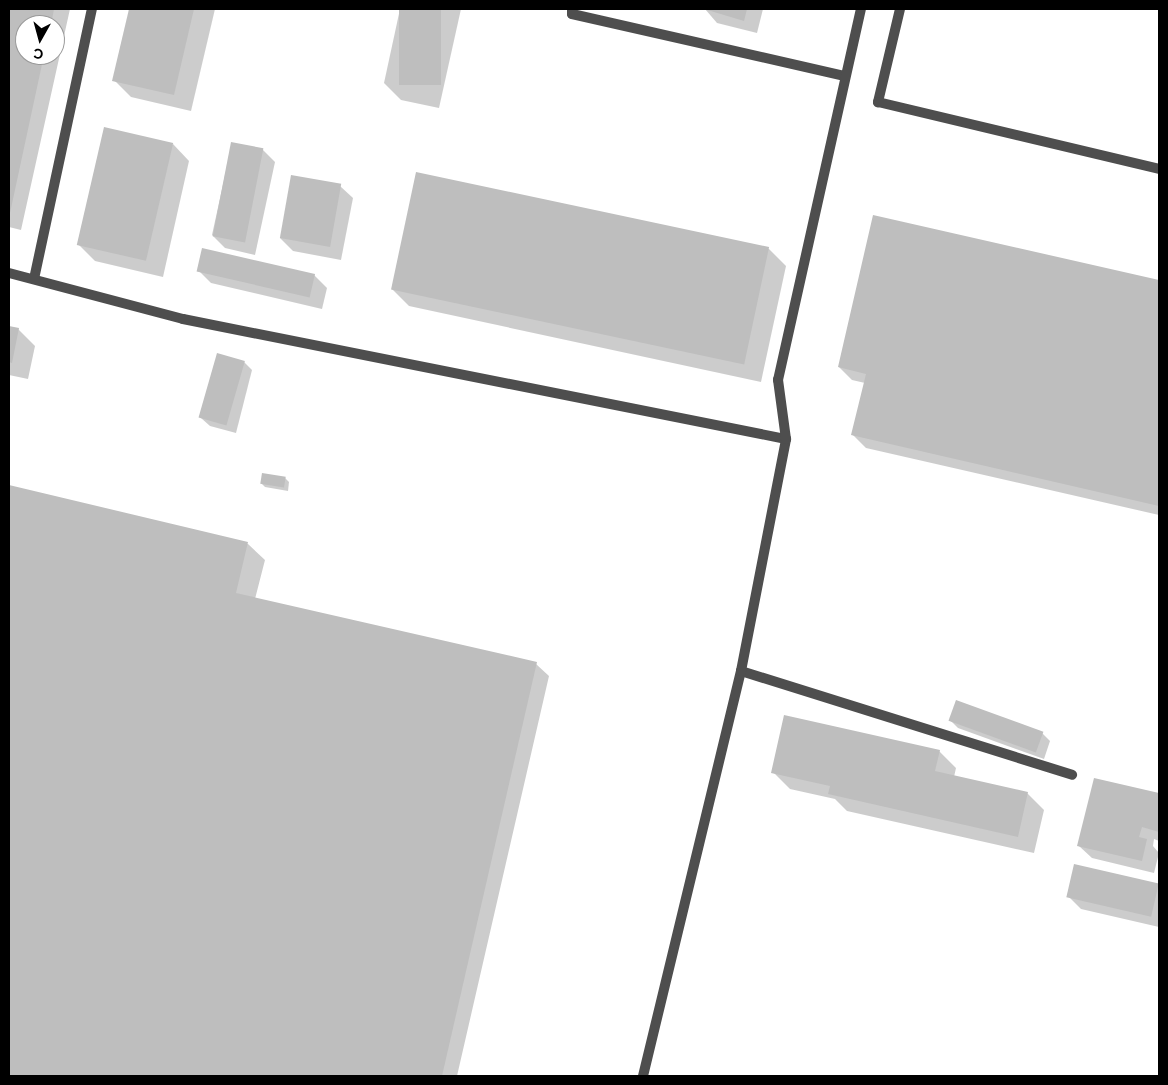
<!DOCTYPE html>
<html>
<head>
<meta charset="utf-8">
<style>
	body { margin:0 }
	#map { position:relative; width:1168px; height:1085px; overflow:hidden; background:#fff; font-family:Raleway,sans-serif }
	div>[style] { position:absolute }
	.shadow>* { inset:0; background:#0003 }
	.building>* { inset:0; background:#bebebe; transform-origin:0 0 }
	.lane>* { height:10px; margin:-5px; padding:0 5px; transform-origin:5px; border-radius:5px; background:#4e4e4e }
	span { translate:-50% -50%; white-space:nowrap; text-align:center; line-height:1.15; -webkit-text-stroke:4.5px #fff; paint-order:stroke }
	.frame { position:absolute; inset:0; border:10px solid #000; pointer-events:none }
	.north { position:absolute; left:15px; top:15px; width:50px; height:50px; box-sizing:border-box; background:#fff; border:1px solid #999; border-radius:50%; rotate:187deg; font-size:14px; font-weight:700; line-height:20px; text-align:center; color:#000 }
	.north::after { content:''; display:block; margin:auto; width:18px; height:22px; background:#000; clip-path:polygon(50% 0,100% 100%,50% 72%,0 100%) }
</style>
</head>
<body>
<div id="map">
	<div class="shadow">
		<div style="clip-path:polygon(evenodd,9px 9px,70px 9px,21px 230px,9px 227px,9px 9px,25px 25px,55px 25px,55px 55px,25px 55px,25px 25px)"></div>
		<div style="clip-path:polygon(131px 9px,215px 9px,191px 111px,131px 97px,114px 80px)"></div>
		<div style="clip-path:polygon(400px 9px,461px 9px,439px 108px,401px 100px,384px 83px)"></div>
		<div style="clip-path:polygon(705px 9px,763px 9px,757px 33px,717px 23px)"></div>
		<div style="clip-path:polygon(232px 143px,263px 150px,275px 162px,255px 255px,225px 248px,212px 235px)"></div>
		<div style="clip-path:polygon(173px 144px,189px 161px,163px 277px,95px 261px,78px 244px)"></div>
		<div style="clip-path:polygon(417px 173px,769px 249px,786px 266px,761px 382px,409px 306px,392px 289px)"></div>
		<div style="clip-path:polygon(340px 186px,353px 198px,341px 260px,293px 251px,280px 238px)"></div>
		<div style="clip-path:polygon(874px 216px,1159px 281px,1159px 515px,866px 448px,853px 435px,865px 383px,852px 380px,839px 367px)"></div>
		<div style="clip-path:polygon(199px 271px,314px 275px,327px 288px,322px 309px,211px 283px)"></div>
		<div style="clip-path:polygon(9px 327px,18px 329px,35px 346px,28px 379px,9px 375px)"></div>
		<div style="clip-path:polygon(244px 362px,252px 370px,236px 433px,210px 426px,201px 418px)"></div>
		<div style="clip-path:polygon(285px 478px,289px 482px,288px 491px,265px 487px,261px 483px)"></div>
		<div style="clip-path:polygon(9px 487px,248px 544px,265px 560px,255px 599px,536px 664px,549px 676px,457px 1076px,9px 1076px)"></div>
		<div style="clip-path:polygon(950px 720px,1042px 733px,1050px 741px,1044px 759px,958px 728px)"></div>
		<div style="clip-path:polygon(939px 751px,956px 768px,954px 777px,1027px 793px,1044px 810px,1034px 853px,847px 811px,835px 799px,790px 789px,773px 772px)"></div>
		<div style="clip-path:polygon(1095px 779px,1159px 794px,1159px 841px,1154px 839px,1153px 846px,1159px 853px,1154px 873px,1092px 858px,1079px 846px)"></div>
		<div style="clip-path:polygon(1075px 865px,1159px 885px,1159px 927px,1081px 909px,1068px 896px)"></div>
	</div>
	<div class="building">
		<div style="clip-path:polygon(9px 9px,54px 9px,51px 25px,25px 25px,25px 55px,44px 55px,10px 213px)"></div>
		<div style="clip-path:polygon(129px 9px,194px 9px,174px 95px,112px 81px)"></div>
		<div style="left:399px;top:9px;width:42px;height:76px"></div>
		<div style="clip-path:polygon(704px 9px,747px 9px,744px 21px)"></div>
		<div style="left:104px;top:127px;width:71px;height:121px;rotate:13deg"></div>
		<div style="left:231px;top:142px;width:33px;height:96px;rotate:11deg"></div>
		<div style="left:416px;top:172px;width:361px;height:120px;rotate:12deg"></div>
		<div style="left:291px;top:175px;width:51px;height:64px;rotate:10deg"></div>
		<div style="clip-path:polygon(873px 215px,1159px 280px,1159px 506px,851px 435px,866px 374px,838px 367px)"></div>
		<div style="left:202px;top:248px;width:116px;height:24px;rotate:13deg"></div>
		<div style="clip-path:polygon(9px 326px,19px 328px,12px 363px,9px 362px)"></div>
		<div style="left:217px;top:353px;width:29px;height:67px;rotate:16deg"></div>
		<div style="left:262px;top:473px;width:24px;height:11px;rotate:9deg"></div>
		<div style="clip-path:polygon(9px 485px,248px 542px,236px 593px,537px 662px,442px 1076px,9px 1076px)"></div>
		<div style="left:956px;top:700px;width:93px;height:22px;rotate:20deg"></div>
		<div style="clip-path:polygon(784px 715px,940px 750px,935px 771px,1028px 792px,1018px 837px,828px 794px,830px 786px,771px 773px)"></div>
		<div style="clip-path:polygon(1094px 778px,1159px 793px,1159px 832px,1142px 827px,1139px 837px,1147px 839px,1142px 861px,1077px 846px)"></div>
		<div style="left:1074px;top:864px;width:87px;height:34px;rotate:13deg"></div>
	</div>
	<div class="lane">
		<div style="left:572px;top:9px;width:5px;rotate:90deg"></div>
		<div style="left:572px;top:14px;width:280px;rotate:12.8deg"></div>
		<div style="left:900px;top:9px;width:96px;rotate:103.3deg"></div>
		<div style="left:878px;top:102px;width:289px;rotate:13.4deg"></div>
		<div style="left:9px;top:273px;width:180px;rotate:14.8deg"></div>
		<div style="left:183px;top:319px;width:615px;rotate:11.26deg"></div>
		<div style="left:34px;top:279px;width:276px;rotate:-77.9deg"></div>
		<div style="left:741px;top:671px;width:347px;rotate:17.4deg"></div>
		<div style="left:643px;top:1076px;width:417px;rotate:-76.4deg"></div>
		<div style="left:741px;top:671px;width:236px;rotate:-79deg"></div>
		<div style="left:786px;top:439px;width:60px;rotate:-97.7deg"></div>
		<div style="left:778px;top:380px;width:380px;rotate:-77.4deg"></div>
	</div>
	<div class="frame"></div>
	<div class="north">С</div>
</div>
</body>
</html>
